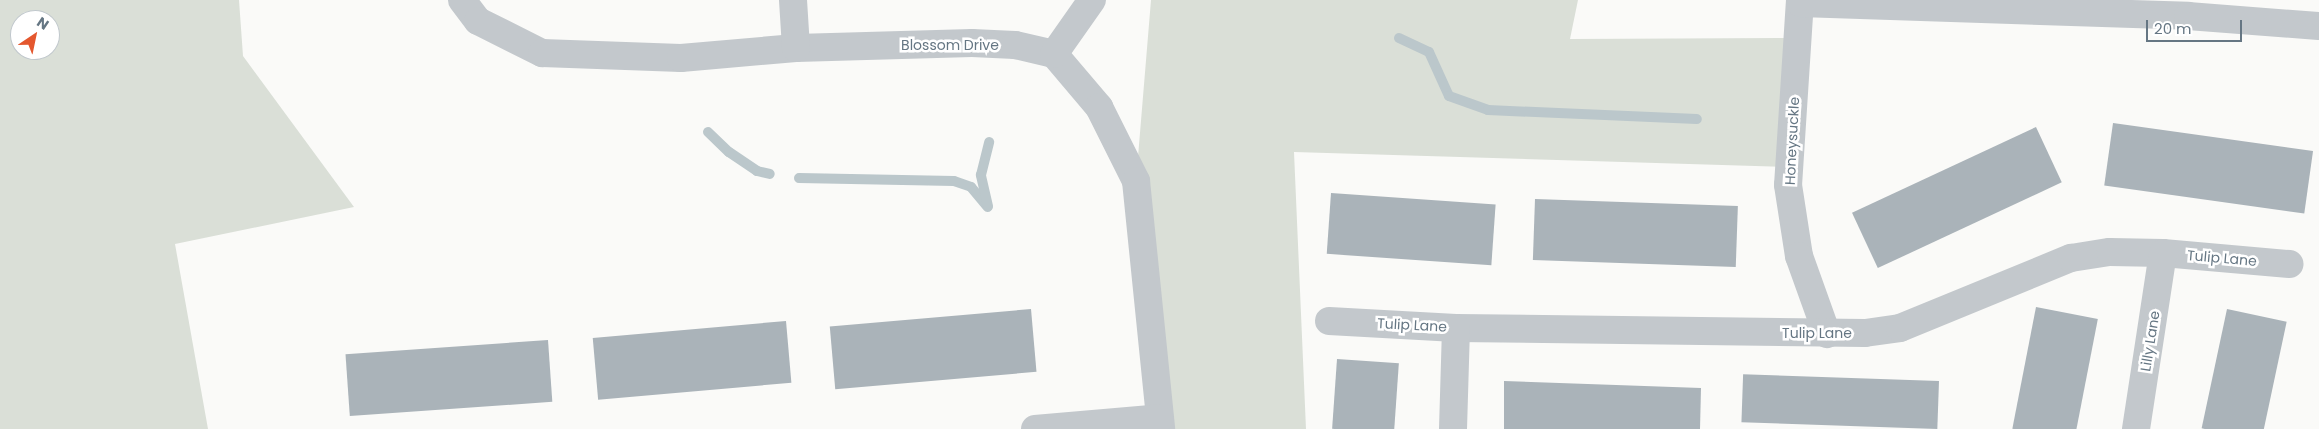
<!DOCTYPE html>
<html>
<head>
<meta charset="utf-8">
<style>
	body { margin:0 }
	#map { position:relative; width:2319px; height:429px; overflow:hidden; background:#fafaf8; font-family:Poppins,sans-serif }
	div>[style] { position:absolute }
	.green>* { inset:0; background:#dadfd7 }
	.stream>* { height:10px; margin:-5px; padding:0 5px; transform-origin:5px; border-radius:5px; background:#bbc7cb }
	.building>* { inset:0; background:#aab3b9; transform-origin:0 0 }
	.minor>* { height:28px; margin:-14px; padding:0 14px; transform-origin:14px; border-radius:14px; background:#c3c8cc }
	span { translate:-50% -50%; white-space:nowrap; text-align:center; line-height:1.15; -webkit-text-stroke:5px #fff; paint-order:stroke }
	.street-label { font-size:14px; color:#657683 }
	.north { position:absolute; left:10px; top:10px; width:50px; height:50px; box-sizing:border-box; background:#fff; border:1px solid #c1c8cd; border-radius:50%; rotate:34deg; font-size:14px; font-weight:700; line-height:20px; text-align:center; color:#657683 }
	.north::after { content:''; display:block; margin:auto; width:18px; height:22px; background:#e4572e; clip-path:polygon(50% 0,100% 100%,50% 72%,0 100%) }
	.scale { position:absolute; left:2146px; top:20px; width:96px; height:22px; box-sizing:border-box; border:2px solid #657683; border-top:0; padding-left:6px; font-size:15px; line-height:18px; white-space:nowrap; color:#657683; -webkit-text-stroke:4px #fff; paint-order:stroke }
</style>
</head>
<body>
<div id="map">
	<div class="green">
		<div style="clip-path:polygon(evenodd,0 0,239px 0,243px 56px,354px 207px,175px 244px,208px 429px,0 429px,0 0,20px 20px,50px 20px,50px 50px,20px 50px,20px 20px)"></div>
		<div style="clip-path:polygon(1151px 0,1578px 0,1570px 39px,1794px 38px,1789px 167px,1294px 152px,1306px 429px,1166px 429px,1136px 181px)"></div>
	</div>
	<div class="stream">
		<div style="left:1399px;top:38px;width:33px;rotate:25deg"></div>
		<div style="left:1429px;top:52px;width:48px;rotate:65.6deg"></div>
		<div style="left:1449px;top:96px;width:41px;rotate:19.7deg"></div>
		<div style="left:1488px;top:110px;width:209px;rotate:2.5deg"></div>
		<div style="left:708px;top:132px;width:29px;rotate:44deg"></div>
		<div style="left:729px;top:152px;width:34px;rotate:34deg"></div>
		<div style="left:757px;top:171px;width:13px;rotate:13deg"></div>
		<div style="left:799px;top:178px;width:155px;rotate:1.1deg"></div>
		<div style="left:954px;top:181px;width:18px;rotate:19deg"></div>
		<div style="left:971px;top:187px;width:26px;rotate:50deg"></div>
		<div style="left:988px;top:206px;width:32px;rotate:-103deg"></div>
		<div style="left:981px;top:175px;width:34px;rotate:-76deg"></div>
	</div>
	<div class="building">
		<div style="left:2113px;top:123px;width:202px;height:63px;rotate:8deg"></div>
		<div style="left:2036px;top:127px;width:61px;height:203px;rotate:65deg"></div>
		<div style="left:1331px;top:193px;width:165px;height:61px;rotate:4deg"></div>
		<div style="left:1535px;top:199px;width:203px;height:61px;rotate:2deg"></div>
		<div style="left:2036px;top:307px;width:63px;height:124px;rotate:11deg"></div>
		<div style="left:1031px;top:309px;width:63px;height:202px;rotate:85deg"></div>
		<div style="left:2227px;top:309px;width:61px;height:122px;rotate:12deg"></div>
		<div style="left:786px;top:321px;width:62px;height:194px;rotate:85deg"></div>
		<div style="left:548px;top:340px;width:62px;height:203px;rotate:86deg"></div>
		<div style="left:1337px;top:359px;width:62px;height:70px;rotate:4deg"></div>
		<div style="clip-path:polygon(1504px 381px,1701px 388px,1700px 429px,1504px 429px)"></div>
		<div style="left:1939px;top:381px;width:48px;height:196px;rotate:92deg"></div>
	</div>
	<div class="minor">
		<div style="left:462px;top:0;width:26px;rotate:53deg"></div>
		<div style="left:478px;top:21px;width:72px;rotate:26.6deg"></div>
		<div style="left:542px;top:53px;width:139px;rotate:2.1deg"></div>
		<div style="left:681px;top:58px;width:115px;rotate:-5deg"></div>
		<div style="left:796px;top:48px;width:176px;rotate:-1.6deg"></div>
		<div style="left:972px;top:43px;width:43px;rotate:2.7deg"></div>
		<div style="left:1015px;top:45px;width:40px;rotate:13deg"></div>
		<div style="left:1054px;top:54px;width:70px;rotate:49.7deg"></div>
		<div style="left:1099px;top:107px;width:83px;rotate:63.4deg"></div>
		<div style="left:1136px;top:181px;width:249px;rotate:84.2deg"></div>
		<div style="left:793px;top:0;width:48px;rotate:86.4deg"></div>
		<div style="left:1800px;top:0;width:185px;rotate:93.7deg"></div>
		<div style="left:1788px;top:185px;width:72px;rotate:81.2deg"></div>
		<div style="left:1799px;top:256px;width:83px;rotate:70.3deg"></div>
		<div style="left:1800px;top:3px;width:388px;rotate:1.9deg"></div>
		<div style="left:2188px;top:16px;width:131px;rotate:4.4deg"></div>
		<div style="left:1054px;top:54px;width:66px;rotate:-54.9deg"></div>
		<div style="left:1329px;top:321px;width:127px;rotate:3.2deg"></div>
		<div style="left:1456px;top:328px;width:409px;rotate:0.7deg"></div>
		<div style="left:1865px;top:333px;width:35px;rotate:-8deg"></div>
		<div style="left:1900px;top:328px;width:185px;rotate:-22.3deg"></div>
		<div style="left:2071px;top:258px;width:39px;rotate:-9deg"></div>
		<div style="left:2110px;top:252px;width:53px;rotate:1.1deg"></div>
		<div style="left:2163px;top:253px;width:127px;rotate:5deg"></div>
		<div style="left:1035px;top:429px;width:125px;rotate:-5deg"></div>
		<div style="left:1453px;top:429px;width:101px;rotate:-88.3deg"></div>
		<div style="left:2136px;top:429px;width:178px;rotate:-81.3deg"></div>
	</div>
	<div class="street-label">
		<span style="left:950px;top:45px">Blossom Drive</span>
		<span style="left:1792px;top:141px;rotate:-87deg">Honeysuckle</span>
		<span style="left:2222px;top:258px;rotate:5deg">Tulip Lane</span>
		<span style="left:1412px;top:325px;rotate:3deg">Tulip Lane</span>
		<span style="left:1817px;top:333px">Tulip Lane</span>
		<span style="left:2150px;top:341px;rotate:-81deg">Lilly Lane</span>
	</div>
	<div class="north">N</div>
	<div class="scale">20 m</div>
</div>
</body>
</html>
